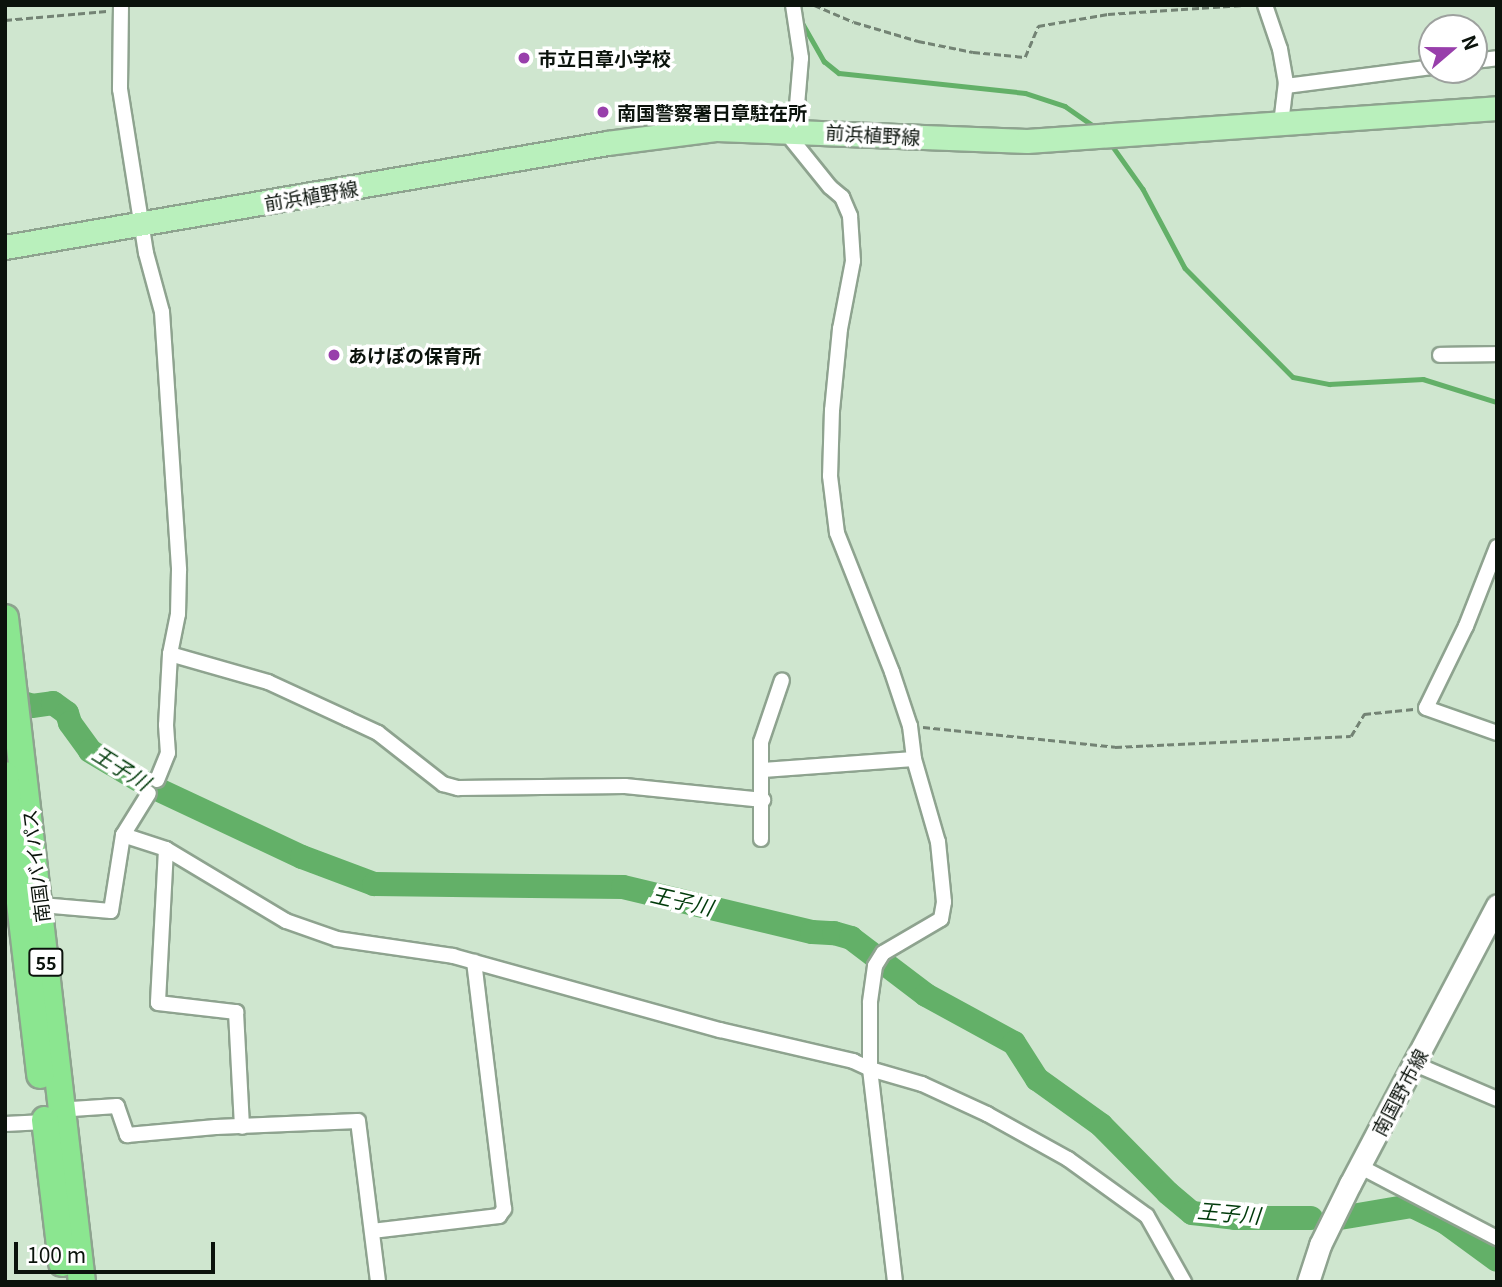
<!DOCTYPE html>
<html>
<head>
<meta charset="utf-8">
<style>
	body { margin:0 }
	#map { position:relative; width:1502px; height:1287px; overflow:hidden; background:#cfe6cf; font-family:Georgia,"Noto Sans JP",serif }
	div>[style] { position:absolute }
	.stream>* { height:4.5px; margin:-2.25px; padding:0 2.25px; transform-origin:2.25px; border-radius:2.25px; background:#63b068 }
	.river>* { height:24px; margin:-12px; padding:0 12px; transform-origin:12px; border-radius:12px; background:#63b068 }
	.path>* { height:2.5px; margin-top:-1.25px; transform-origin:0; background:repeating-linear-gradient(90deg,#738374 0 7px,transparent 0 10.5px) }
	.roads { filter:drop-shadow(2px 0 #8ea38f) drop-shadow(-2px 0 #8ea38f) drop-shadow(0 2px #8ea38f) drop-shadow(0 -2px #8ea38f) }
	.street>* { height:14px; margin:-7px; padding:0 7px; transform-origin:7px; border-radius:7px; background:#fff }
	.secondary>* { height:21px; margin:-10.5px; padding:0 10.5px; transform-origin:10.5px; border-radius:10.5px; background:#fff }
	.primary>* { height:23px; margin:-11.5px; padding:0 11.5px; transform-origin:11.5px; border-radius:11.5px; background:#b9f0bc }
	.highway>* { height:26px; margin:-13px; padding:0 13px; transform-origin:13px; border-radius:13px; background:#8be690 }
	.dots>* { width:19px; height:19px; translate:-50% -50%; box-sizing:border-box; border:4px solid #fff; border-radius:50% }
	span { translate:-50% -50%; white-space:nowrap; text-align:center; line-height:1.15; -webkit-text-stroke:7px #fff; paint-order:stroke }
	.shield-label span { padding:2px 5px; background:#fff; border:2px solid; border-radius:5px; -webkit-text-stroke-width:0 }
	.shield-label { font-size:18px; color:#0b130c; font-weight:700 }
	.poi-label { font-size:19px; color:#0b130c; font-weight:700 }
	.left { translate:0 -50%; text-align:left }
	.street-label { font-size:19px; color:#0b130c }
	.water-label { font-size:21px; color:#003a0a; font-style:italic }
	.frame { position:absolute; inset:0; border:7px solid #0b130c; pointer-events:none }
	.north { position:absolute; left:1418px; top:14px; width:70px; height:70px; box-sizing:border-box; background:#fff; border:2px solid #9da19e; border-radius:50%; rotate:70deg; font-size:19px; font-weight:700; line-height:28px; text-align:center; color:#0b130c }
	.north::after { content:''; display:block; margin:auto; width:24px; height:32px; background:#983fab; clip-path:polygon(50% 0,100% 100%,50% 72%,0 100%) }
	.scale { position:absolute; left:14px; top:1242px; width:201px; height:32px; box-sizing:border-box; border:4px solid #0b130c; border-top:0; padding-left:9px; font-size:21px; line-height:24px; white-space:nowrap; color:#0b130c; -webkit-text-stroke:5px #fff; paint-order:stroke }
</style>
</head>
<body>
<div id="map">
	<div class="stream">
		<div style="left:803px;top:24px;width:43px;rotate:60.4deg"></div>
		<div style="left:824px;top:61px;width:19px;rotate:39deg"></div>
		<div style="left:839px;top:73px;width:187px;rotate:6.1deg"></div>
		<div style="left:1025px;top:93px;width:42px;rotate:18deg"></div>
		<div style="left:1065px;top:106px;width:40px;rotate:34.9deg"></div>
		<div style="left:1111px;top:144px;width:55px;rotate:54.6deg"></div>
		<div style="left:1143px;top:189px;width:89px;rotate:62deg"></div>
		<div style="left:1185px;top:268px;width:153px;rotate:45.3deg"></div>
		<div style="left:1293px;top:377px;width:37px;rotate:11deg"></div>
		<div style="left:1329px;top:384px;width:94px;rotate:-3deg"></div>
		<div style="left:1423px;top:379px;width:77px;rotate:17.3deg"></div>
	</div>
	<div class="river">
		<div style="left:5px;top:697px;width:28px;rotate:18deg"></div>
		<div style="left:32px;top:706px;width:21px;rotate:-8deg"></div>
		<div style="left:53px;top:703px;width:17px;rotate:36deg"></div>
		<div style="left:67px;top:713px;width:10px;rotate:73deg"></div>
		<div style="left:70px;top:723px;width:34px;rotate:54deg"></div>
		<div style="left:90px;top:751px;width:63px;rotate:30.7deg"></div>
		<div style="left:144px;top:783px;width:174px;rotate:25.1deg"></div>
		<div style="left:302px;top:857px;width:77px;rotate:20.6deg"></div>
		<div style="left:374px;top:884px;width:249px;rotate:0.7deg"></div>
		<div style="left:623px;top:887px;width:194px;rotate:13.4deg"></div>
		<div style="left:812px;top:932px;width:22px;rotate:3deg"></div>
		<div style="left:834px;top:933px;width:18px;rotate:16deg"></div>
		<div style="left:851px;top:938px;width:94px;rotate:37.2deg"></div>
		<div style="left:926px;top:995px;width:100px;rotate:28.6deg"></div>
		<div style="left:1014px;top:1043px;width:43px;rotate:57.4deg"></div>
		<div style="left:1037px;top:1079px;width:79px;rotate:35.7deg"></div>
		<div style="left:1101px;top:1125px;width:95px;rotate:45.4deg"></div>
		<div style="left:1168px;top:1193px;width:31px;rotate:40deg"></div>
		<div style="left:1192px;top:1213px;width:43px;rotate:6.6deg"></div>
		<div style="left:1235px;top:1218px;width:76px"></div>
		<div style="left:1340px;top:1218px;width:73px;rotate:-9.5deg"></div>
		<div style="left:1412px;top:1206px;width:37px;rotate:26deg"></div>
		<div style="left:1445px;top:1222px;width:64px;rotate:36.2deg"></div>
	</div>
	<div class="path">
		<div style="left:814px;top:5px;width:43px;rotate:23deg"></div>
		<div style="left:854px;top:22px;width:67px;rotate:16.5deg"></div>
		<div style="left:918px;top:41px;width:56px;rotate:11.3deg"></div>
		<div style="left:973px;top:52px;width:52px;rotate:5.5deg"></div>
		<div style="left:1025px;top:57px;width:34px;rotate:-67deg"></div>
		<div style="left:1038px;top:26px;width:71px;rotate:-9.7deg"></div>
		<div style="left:1108px;top:14px;width:136px;rotate:-3.8deg"></div>
		<div style="left:5px;top:20px;width:102px;rotate:-5deg"></div>
		<div style="left:923px;top:727px;width:193px;rotate:5.9deg"></div>
		<div style="left:1115px;top:747px;width:236px;rotate:-2.7deg"></div>
		<div style="left:1351px;top:736px;width:26px;rotate:-59deg"></div>
		<div style="left:1364px;top:714px;width:50px;rotate:-5.7deg"></div>
	</div>
	<div class="roads">
		<div class="street">
			<div style="left:121px;top:5px;width:84px;rotate:90.7deg"></div>
			<div style="left:120px;top:89px;width:166px;rotate:81deg"></div>
			<div style="left:146px;top:253px;width:61px;rotate:74.8deg"></div>
			<div style="left:162px;top:312px;width:259px;rotate:86.2deg"></div>
			<div style="left:179px;top:570px;width:44px;rotate:91.3deg"></div>
			<div style="left:178px;top:614px;width:41px;rotate:101.3deg"></div>
			<div style="left:170px;top:654px;width:71px;rotate:93.2deg"></div>
			<div style="left:166px;top:725px;width:28px;rotate:86deg"></div>
			<div style="left:168px;top:753px;width:29px;rotate:112deg"></div>
			<div style="left:793px;top:5px;width:54px;rotate:81.4deg"></div>
			<div style="left:801px;top:58px;width:72px;rotate:94.8deg"></div>
			<div style="left:1265px;top:5px;width:46px;rotate:71.2deg"></div>
			<div style="left:1280px;top:49px;width:34px;rotate:80deg"></div>
			<div style="left:1286px;top:82px;width:42px;rotate:96.8deg"></div>
			<div style="left:1474px;top:61px;width:23px;rotate:-7deg"></div>
			<div style="left:1286px;top:86px;width:147px;rotate:-7.4deg"></div>
			<div style="left:784px;top:130px;width:73px;rotate:51.1deg"></div>
			<div style="left:830px;top:187px;width:16px;rotate:40deg"></div>
			<div style="left:842px;top:197px;width:21px;rotate:67deg"></div>
			<div style="left:850px;top:216px;width:45px;rotate:86.2deg"></div>
			<div style="left:853px;top:261px;width:69px;rotate:100.8deg"></div>
			<div style="left:840px;top:329px;width:81px;rotate:95.6deg"></div>
			<div style="left:832px;top:410px;width:66px;rotate:91.7deg"></div>
			<div style="left:830px;top:476px;width:57px;rotate:83deg"></div>
			<div style="left:837px;top:533px;width:149px;rotate:68.4deg"></div>
			<div style="left:892px;top:672px;width:57px;rotate:71.6deg"></div>
			<div style="left:910px;top:726px;width:33px;rotate:83deg"></div>
			<div style="left:914px;top:759px;width:86px;rotate:73.9deg"></div>
			<div style="left:938px;top:842px;width:60px;rotate:84.3deg"></div>
			<div style="left:944px;top:902px;width:17px;rotate:100deg"></div>
			<div style="left:941px;top:919px;width:67px;rotate:149.6deg"></div>
			<div style="left:883px;top:953px;width:15px;rotate:122deg"></div>
			<div style="left:875px;top:966px;width:37px;rotate:98deg"></div>
			<div style="left:870px;top:1003px;width:66px;rotate:90deg"></div>
			<div style="left:870px;top:1069px;width:214px;rotate:83.3deg"></div>
			<div style="left:1440px;top:355px;width:57px;rotate:-1deg"></div>
			<div style="left:1497px;top:547px;width:85px;rotate:111.4deg"></div>
			<div style="left:1466px;top:626px;width:91px;rotate:116deg"></div>
			<div style="left:1426px;top:708px;width:75px;rotate:19.4deg"></div>
			<div style="left:170px;top:654px;width:102px;rotate:15.9deg"></div>
			<div style="left:268px;top:682px;width:88px;rotate:24.8deg"></div>
			<div style="left:348px;top:719px;width:33px;rotate:25deg"></div>
			<div style="left:378px;top:733px;width:83px;rotate:38.1deg"></div>
			<div style="left:443px;top:784px;width:16px;rotate:15deg"></div>
			<div style="left:458px;top:788px;width:167px;rotate:-0.7deg"></div>
			<div style="left:625px;top:786px;width:139px;rotate:5.8deg"></div>
			<div style="left:763px;top:770px;width:151px;rotate:-4.2deg"></div>
			<div style="left:123px;top:835px;width:45px;rotate:18deg"></div>
			<div style="left:166px;top:849px;width:140px;rotate:31deg"></div>
			<div style="left:286px;top:921px;width:54px;rotate:19.4deg"></div>
			<div style="left:337px;top:939px;width:117px;rotate:8.3deg"></div>
			<div style="left:453px;top:956px;width:277px;rotate:15.5deg"></div>
			<div style="left:720px;top:1030px;width:137px;rotate:13.1deg"></div>
			<div style="left:853px;top:1061px;width:19px;rotate:25deg"></div>
			<div style="left:870px;top:1069px;width:54px;rotate:16.1deg"></div>
			<div style="left:922px;top:1084px;width:72px;rotate:24.8deg"></div>
			<div style="left:987px;top:1114px;width:93px;rotate:29.1deg"></div>
			<div style="left:1068px;top:1159px;width:97px;rotate:35.8deg"></div>
			<div style="left:1147px;top:1216px;width:76px;rotate:60.7deg"></div>
			<div style="left:761px;top:839px;width:97px;rotate:-90deg"></div>
			<div style="left:761px;top:742px;width:65px;rotate:-71.3deg"></div>
			<div style="left:166px;top:849px;width:154px;rotate:93deg"></div>
			<div style="left:158px;top:1003px;width:79px;rotate:6.6deg"></div>
			<div style="left:236px;top:1012px;width:115px;rotate:87deg"></div>
			<div style="left:41px;top:905px;width:70px;rotate:4.9deg"></div>
			<div style="left:111px;top:911px;width:77px;rotate:-81deg"></div>
			<div style="left:123px;top:835px;width:49px;rotate:-58.2deg"></div>
			<div style="left:1415px;top:1064px;width:89px;rotate:23.1deg"></div>
			<div style="left:5px;top:1124px;width:40px;rotate:-2.9deg"></div>
			<div style="left:45px;top:1122px;width:17px;rotate:-13deg"></div>
			<div style="left:62px;top:1118px;width:13px;rotate:-42deg"></div>
			<div style="left:72px;top:1109px;width:45px;rotate:-3.8deg"></div>
			<div style="left:117px;top:1106px;width:31px;rotate:71deg"></div>
			<div style="left:127px;top:1135px;width:89px;rotate:-5.1deg"></div>
			<div style="left:216px;top:1127px;width:142px;rotate:-2.4deg"></div>
			<div style="left:358px;top:1121px;width:162px;rotate:82.9deg"></div>
			<div style="left:1359px;top:1166px;width:156px;rotate:27.6deg"></div>
			<div style="left:372px;top:1231px;width:128px;rotate:-6.7deg"></div>
			<div style="left:499px;top:1216px;width:9px;rotate:-54deg"></div>
			<div style="left:504px;top:1209px;width:249px;rotate:-96.9deg"></div>
		</div>
		<div class="secondary">
			<div style="left:1308px;top:1282px;width:39px;rotate:-72deg"></div>
			<div style="left:1320px;top:1245px;width:68px;rotate:-63.8deg"></div>
			<div style="left:1350px;top:1184px;width:315px;rotate:-62.2deg"></div>
		</div>
		<div class="primary">
			<div style="left:5px;top:247px;width:611px;rotate:-9.8deg"></div>
			<div style="left:607px;top:143px;width:111px;rotate:-7.3deg"></div>
			<div style="left:717px;top:129px;width:310px;rotate:2.2deg"></div>
			<div style="left:1027px;top:141px;width:471px;rotate:-4deg"></div>
		</div>
		<div class="highway">
			<div style="left:5px;top:618px;width:668px;rotate:83.39deg"></div>
			<div style="left:5px;top:775px;width:302px;rotate:83.3deg"></div>
			<div style="left:45px;top:1120px;width:144px;rotate:83.2deg"></div>
		</div>
	</div>
	<div class="dots">
		<div style="left:524px;top:58px;background:#983fab"></div>
		<div style="left:603px;top:112px;background:#983fab"></div>
		<div style="left:334px;top:355px;background:#983fab"></div>
	</div>
	<div class="shield-label">
		<span style="left:46px;top:962px">55</span>
	</div>
	<div class="poi-label">
		<span class="left" style="left:538px;top:58px">市立日章小学校</span>
		<span class="left" style="left:617px;top:112px">南国警察署日章駐在所</span>
		<span class="left" style="left:348px;top:355px">あけぼの保育所</span>
	</div>
	<div class="street-label">
		<span style="left:873px;top:134px;rotate:3deg">前浜植野線</span>
		<span style="left:311px;top:195px;rotate:-10deg">前浜植野線</span>
		<span style="left:35px;top:866px;rotate:-97deg">南国バイパス</span>
		<span style="left:1399px;top:1092px;rotate:-62deg">南国野市線</span>
	</div>
	<div class="water-label">
		<span style="left:122px;top:767px;rotate:32deg">王子川</span>
		<span style="left:682px;top:900px;rotate:13deg">王子川</span>
		<span style="left:1229px;top:1212px;rotate:5deg">王子川</span>
	</div>
	<div class="frame"></div>
	<div class="north">N</div>
	<div class="scale">100 m</div>
</div>
</body>
</html>
